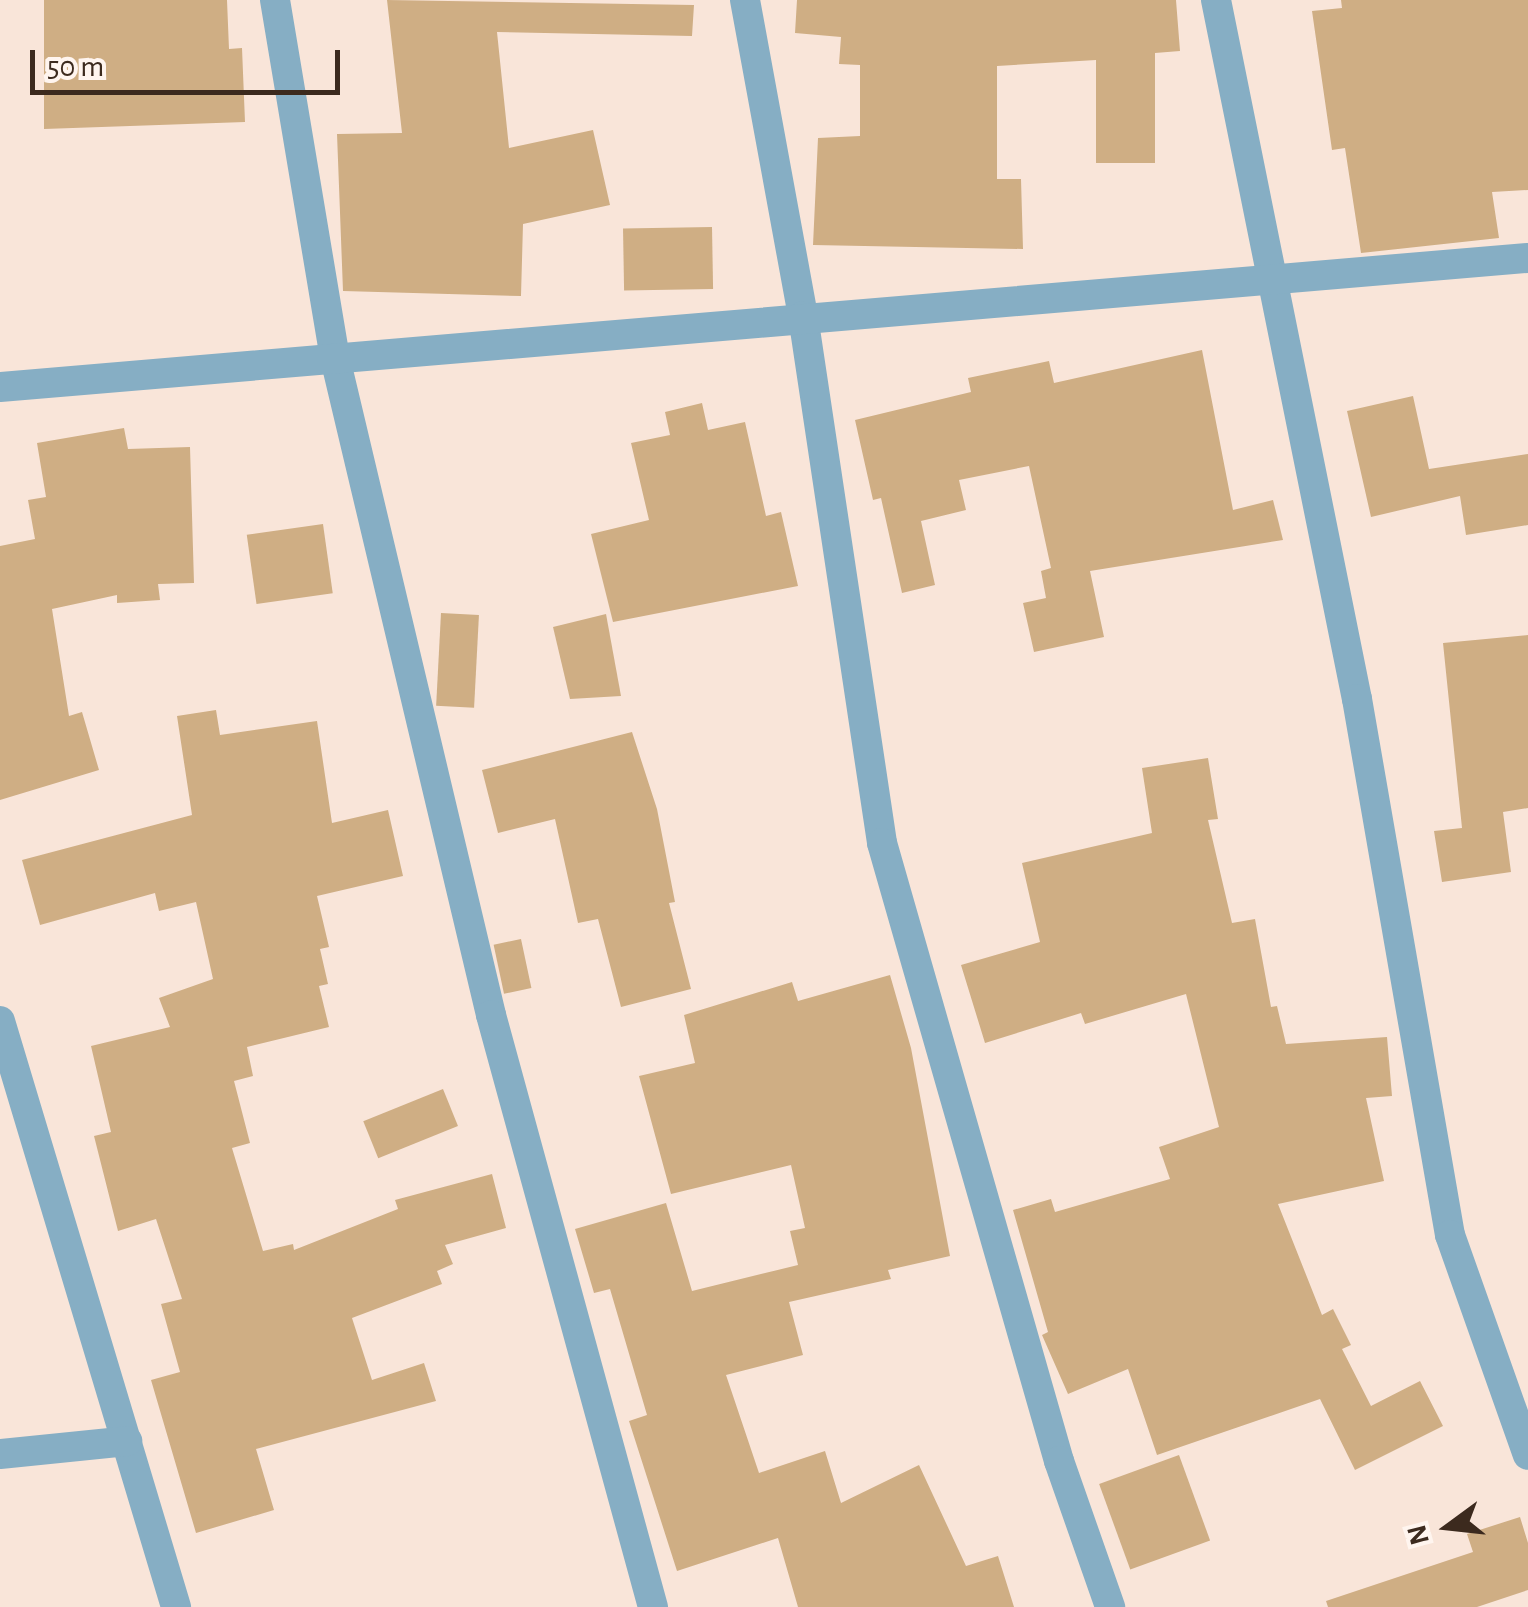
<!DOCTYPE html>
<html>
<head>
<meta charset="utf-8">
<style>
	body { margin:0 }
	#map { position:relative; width:1528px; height:1607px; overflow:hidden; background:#f9e5d9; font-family:"Alegreya Sans",sans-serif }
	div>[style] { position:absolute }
	.building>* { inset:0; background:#cfae84; transform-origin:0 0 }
	.minor>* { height:30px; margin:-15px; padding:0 15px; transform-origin:15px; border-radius:15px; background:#86aec4 }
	span { translate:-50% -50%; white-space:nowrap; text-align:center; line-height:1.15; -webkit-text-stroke:10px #fff5ef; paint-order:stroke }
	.north { position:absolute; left:1398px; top:1477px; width:100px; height:100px; -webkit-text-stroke:8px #fff5ef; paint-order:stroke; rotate:255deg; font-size:28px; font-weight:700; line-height:40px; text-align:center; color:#3c2a1e }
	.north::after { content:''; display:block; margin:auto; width:35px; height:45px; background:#3c2a1e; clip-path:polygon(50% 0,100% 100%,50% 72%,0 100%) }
	.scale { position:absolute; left:30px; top:50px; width:310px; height:45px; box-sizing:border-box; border:5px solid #3c2a1e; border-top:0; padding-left:12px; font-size:30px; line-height:35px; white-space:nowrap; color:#3c2a1e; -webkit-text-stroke:8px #fff5ef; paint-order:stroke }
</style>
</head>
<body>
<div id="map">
	<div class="building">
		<div style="clip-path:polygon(44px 0,227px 0,229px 49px,242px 48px,245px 122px,44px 129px)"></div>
		<div style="clip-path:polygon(387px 0,694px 5px,692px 36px,497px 32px,509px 148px,593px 130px,610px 205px,523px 224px,521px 296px,343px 291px,337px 134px,402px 133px)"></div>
		<div style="clip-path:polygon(797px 0,1176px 0,1180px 51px,1155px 53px,1155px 163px,1096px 163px,1096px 60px,997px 66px,997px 179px,1021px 179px,1023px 249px,813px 245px,818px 138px,860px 136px,860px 65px,839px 64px,841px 37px,795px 33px)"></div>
		<div style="clip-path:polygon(1341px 0,1528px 0,1528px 190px,1492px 192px,1499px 238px,1361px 253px,1345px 148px,1332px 150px,1312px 11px,1342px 8px)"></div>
		<div style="left:712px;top:227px;width:62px;height:89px;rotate:89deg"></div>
		<div style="clip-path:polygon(1202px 350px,1233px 510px,1273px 500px,1283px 540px,1090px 571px,1104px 637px,1034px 652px,1023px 603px,1046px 598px,1041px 571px,1051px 568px,1029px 466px,959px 480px,966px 510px,921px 521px,935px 585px,902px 593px,881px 498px,873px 500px,855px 420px,971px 392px,968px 378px,1049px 361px,1054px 383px)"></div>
		<div style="clip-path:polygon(1413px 396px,1429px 469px,1528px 454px,1528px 525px,1466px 535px,1460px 496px,1371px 517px,1347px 411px)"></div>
		<div style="clip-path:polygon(702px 403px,708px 430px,745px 422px,766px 516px,781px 512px,798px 586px,613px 622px,591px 534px,649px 520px,631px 443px,670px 435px,665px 412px)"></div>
		<div style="clip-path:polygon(124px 428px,128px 449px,190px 447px,194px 583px,158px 584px,160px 600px,117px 603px,117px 595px,52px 609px,69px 716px,82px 712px,99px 770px,0 800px,0 546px,35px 539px,28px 500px,46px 497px,37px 443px)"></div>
		<div style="left:323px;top:524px;width:70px;height:77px;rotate:82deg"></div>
		<div style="left:441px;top:613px;width:38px;height:93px;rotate:3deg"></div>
		<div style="clip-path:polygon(606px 614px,621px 696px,570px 699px,553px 627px)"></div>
		<div style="clip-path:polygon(1528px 635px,1528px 808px,1503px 812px,1511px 872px,1442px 882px,1434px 831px,1462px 828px,1443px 643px)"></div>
		<div style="clip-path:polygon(216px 710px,220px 735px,317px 721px,332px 823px,388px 810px,403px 876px,317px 896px,329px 947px,320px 949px,328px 984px,319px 986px,329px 1027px,247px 1047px,253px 1076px,234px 1081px,250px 1143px,232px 1148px,263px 1251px,293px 1244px,294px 1250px,398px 1209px,395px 1200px,492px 1174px,506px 1228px,445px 1245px,453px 1264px,437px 1271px,442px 1284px,352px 1318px,372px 1380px,424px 1363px,436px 1401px,256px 1449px,274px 1510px,196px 1533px,151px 1380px,180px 1372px,161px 1304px,182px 1299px,156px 1219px,118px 1231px,94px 1136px,111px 1132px,91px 1046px,170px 1027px,159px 998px,213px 979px,196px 902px,159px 911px,155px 893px,40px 925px,22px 860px,192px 815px,177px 716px)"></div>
		<div style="clip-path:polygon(632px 732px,657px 809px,675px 902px,669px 903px,691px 989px,621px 1007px,598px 919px,578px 923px,555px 819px,498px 833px,482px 770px)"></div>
		<div style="clip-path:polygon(1208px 758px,1218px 819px,1208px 820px,1232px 923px,1255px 919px,1271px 1007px,1277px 1006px,1286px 1044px,1387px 1037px,1392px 1096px,1366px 1098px,1384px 1181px,1278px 1204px,1322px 1315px,1333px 1309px,1351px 1345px,1342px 1349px,1371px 1406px,1420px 1381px,1443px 1426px,1355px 1470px,1320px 1399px,1157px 1455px,1128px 1369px,1068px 1394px,1042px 1335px,1048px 1332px,1013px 1210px,1051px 1199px,1055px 1212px,1170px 1179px,1159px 1147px,1219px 1127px,1186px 994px,1085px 1024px,1081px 1013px,985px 1043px,961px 965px,1040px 942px,1022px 863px,1152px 833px,1142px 768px)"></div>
		<div style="left:521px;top:939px;width:50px;height:28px;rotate:78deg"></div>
		<div style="clip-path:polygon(890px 975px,911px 1048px,950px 1256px,888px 1270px,891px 1279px,789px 1302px,803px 1355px,726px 1375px,759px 1473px,825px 1451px,841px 1503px,919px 1465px,966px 1566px,998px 1556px,1014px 1607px,798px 1607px,778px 1538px,677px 1571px,629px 1421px,647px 1415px,610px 1289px,594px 1293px,575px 1229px,666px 1203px,692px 1291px,798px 1265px,790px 1231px,805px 1228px,791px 1165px,671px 1194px,639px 1076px,695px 1063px,684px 1015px,792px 982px,798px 1001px)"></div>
		<div style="left:443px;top:1089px;width:40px;height:86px;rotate:68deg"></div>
		<div style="left:1179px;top:1455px;width:91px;height:85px;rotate:70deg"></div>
		<div style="clip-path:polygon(1520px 1517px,1528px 1543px,1528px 1590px,1477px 1607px,1328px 1607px,1326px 1601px,1473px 1552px,1467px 1534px)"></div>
	</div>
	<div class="minor">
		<div style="left:275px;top:0;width:363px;rotate:80.5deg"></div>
		<div style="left:335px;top:358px;width:675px;rotate:76.64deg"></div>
		<div style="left:491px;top:1015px;width:614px;rotate:74.7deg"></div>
		<div style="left:745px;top:0;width:321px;rotate:79.6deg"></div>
		<div style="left:803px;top:316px;width:533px;rotate:81.47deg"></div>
		<div style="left:882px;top:843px;width:643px;rotate:74.02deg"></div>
		<div style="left:1059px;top:1461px;width:155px;rotate:70.7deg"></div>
		<div style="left:1216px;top:0;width:713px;rotate:78.6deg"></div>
		<div style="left:1357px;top:699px;width:544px;rotate:80.16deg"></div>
		<div style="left:1450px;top:1235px;width:233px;rotate:70.5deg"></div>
		<div style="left:0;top:387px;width:1533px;rotate:-4.83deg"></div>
		<div style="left:0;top:1021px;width:612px;rotate:73.28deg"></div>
		<div style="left:0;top:1454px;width:128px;rotate:-5.8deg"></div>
	</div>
	<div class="north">N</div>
	<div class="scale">50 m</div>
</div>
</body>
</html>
